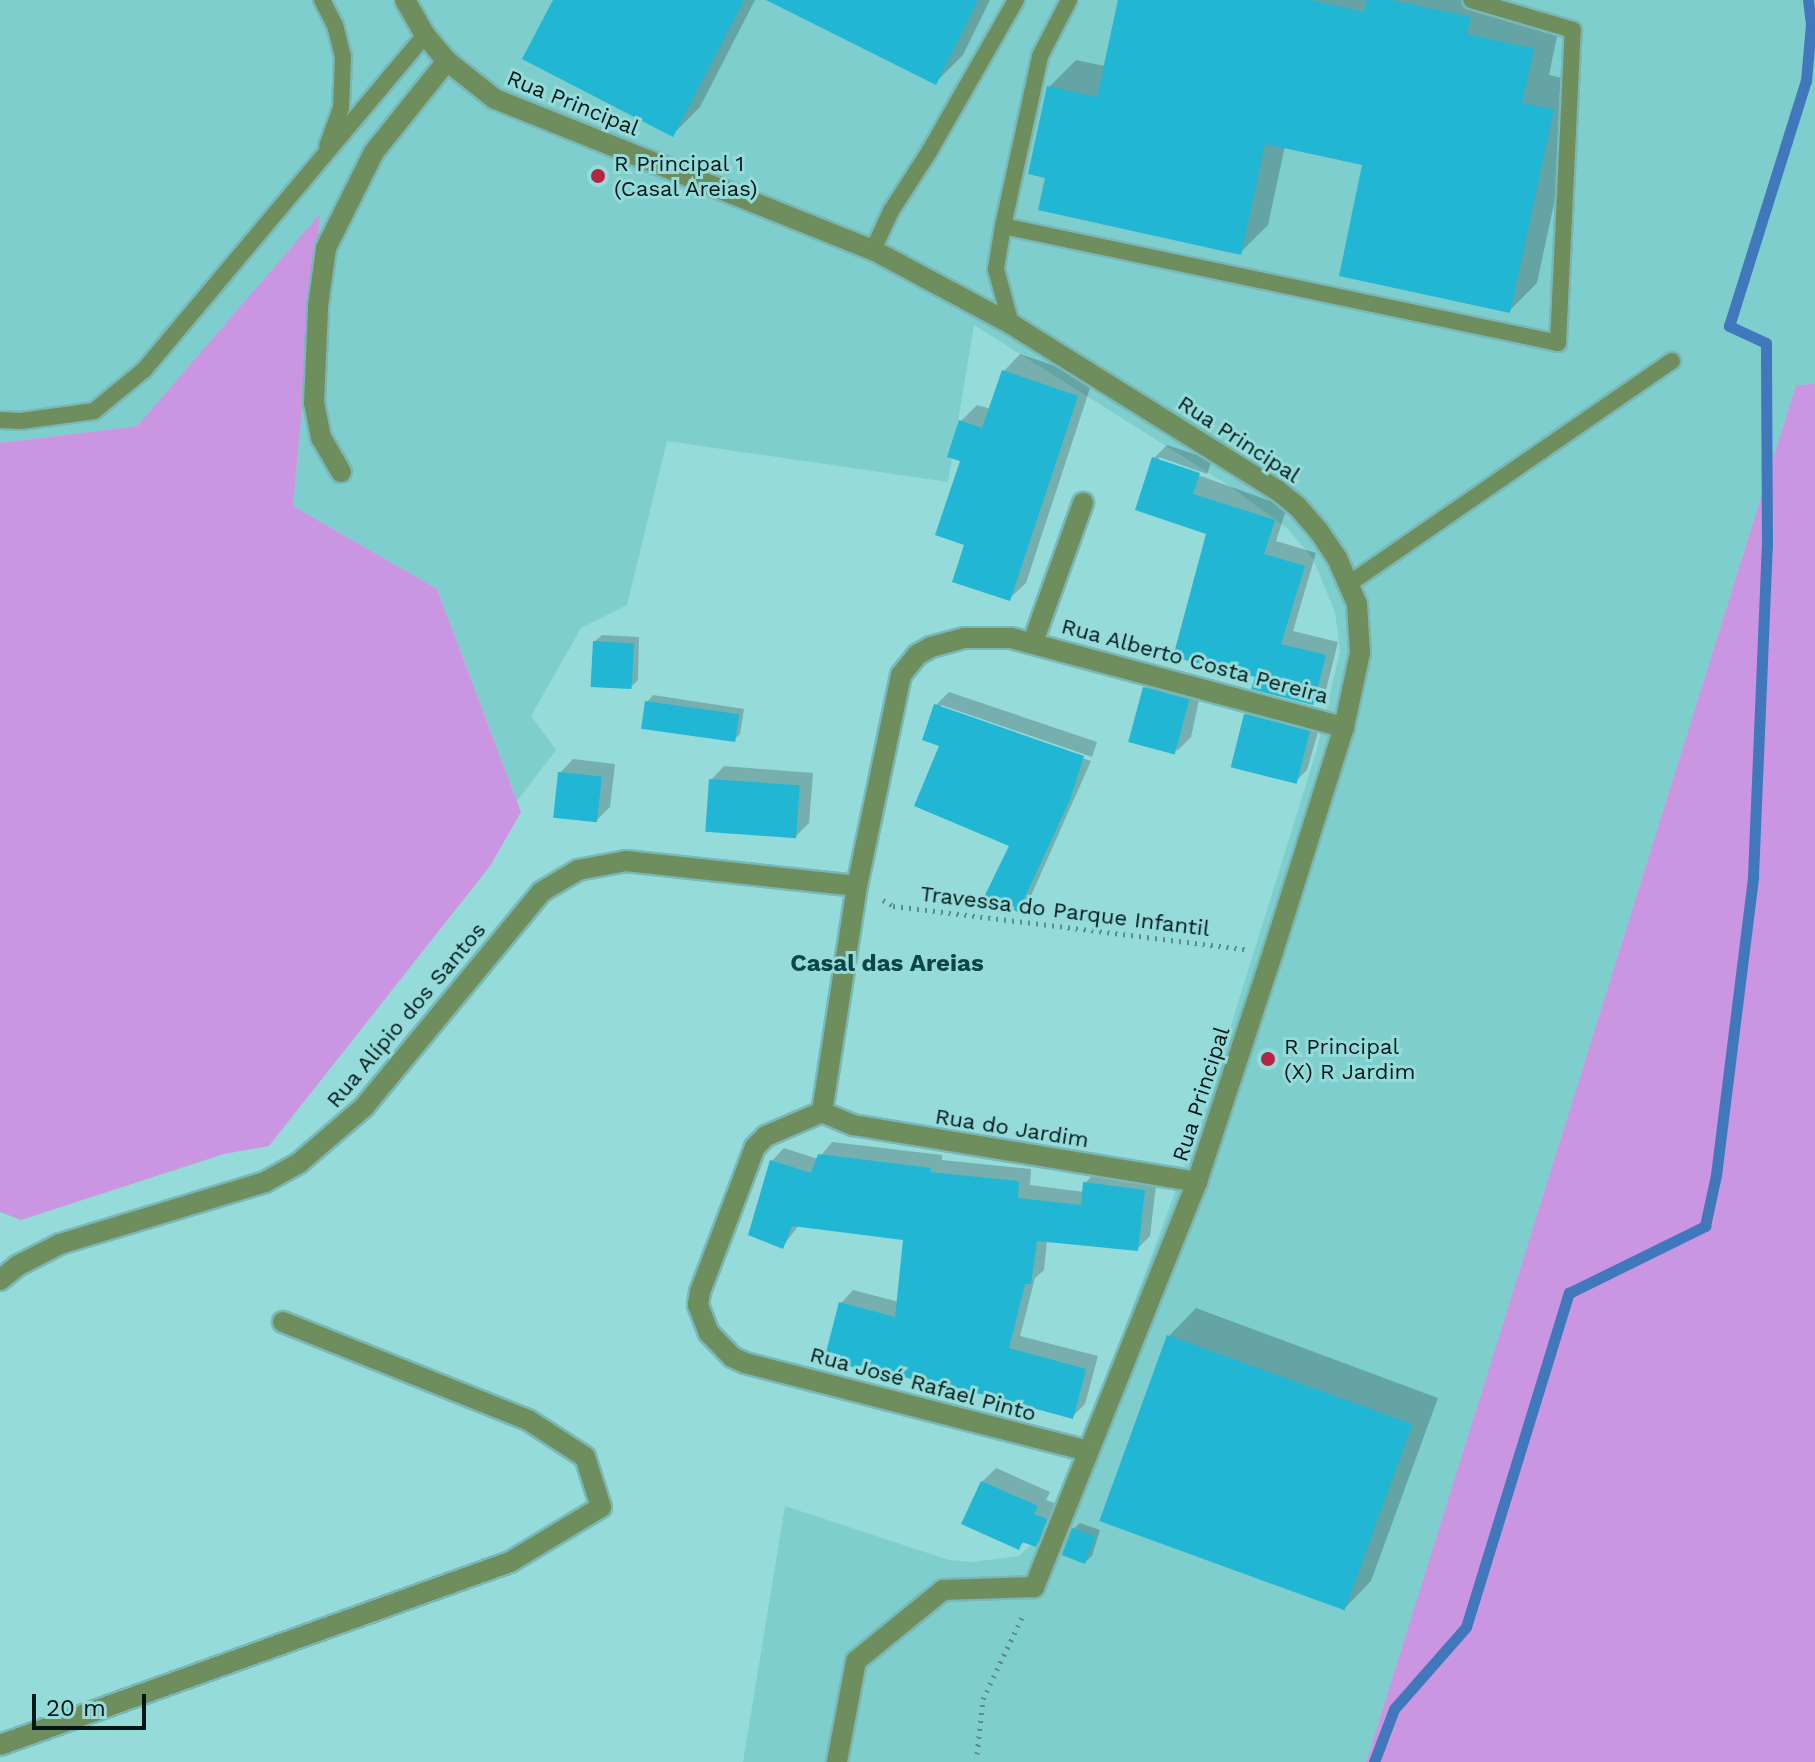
<!DOCTYPE html>
<html>
<head>
<meta charset="utf-8">
<style>
	body { margin:0 }
	#map { position:relative; width:1815px; height:1762px; overflow:hidden; background:#95dbda; font-family:"Work Sans",sans-serif }
	div>[style] { position:absolute }
	.built>* { inset:0; background:#7fcece }
	.green>* { inset:0; background:#ca96e1 }
	.shadow>* { inset:0; background:#0003 }
	.stream>* { height:11px; margin:-5.5px; padding:0 5.5px; transform-origin:5.5px; border-radius:5.5px; background:#4178bc }
	.building>* { inset:0; background:#21b6d3; transform-origin:0 0 }
	.path>* { height:5px; margin-top:-2.5px; transform-origin:0; background:repeating-linear-gradient(90deg,#5a8e8d 0 2px,transparent 0 8px) }
	.roads { filter:drop-shadow(2px 0 #7ab8b7) drop-shadow(-2px 0 #7ab8b7) drop-shadow(0 2px #7ab8b7) drop-shadow(0 -2px #7ab8b7) }
	.service>* { height:16px; margin:-8px; padding:0 8px; transform-origin:8px; border-radius:8px; background:#6e8f5d }
	.minor>* { height:20px; margin:-10px; padding:0 10px; transform-origin:10px; border-radius:10px; background:#6e8f5d }
	.dots>* { width:22px; height:22px; translate:-50% -50%; box-sizing:border-box; border:4px solid #95dbda; border-radius:50% }
	span { translate:-50% -50%; white-space:nowrap; text-align:center; line-height:1.15; -webkit-text-stroke:6px #95dbda; paint-order:stroke }
	.street-label { font-size:22px; color:#001717 }
	.poi-label { font-size:22px; color:#001717 }
	.left { translate:0 -50%; text-align:left }
	.neighbourhood-label { font-size:24px; color:#0e4646; font-weight:700 }
	.scale { position:absolute; left:32px; top:1694px; width:114px; height:36px; box-sizing:border-box; border:4px solid #001717; border-top:0; padding-left:10px; font-size:24px; line-height:28px; white-space:nowrap; color:#001717; -webkit-text-stroke:6px #95dbda; paint-order:stroke }
</style>
</head>
<body>
<div id="map">
	<div class="built">
		<div style="clip-path:polygon(0 0,1815px 0,1815px 384px,1796px 385px,1366px 1762px,743px 1762px,785px 1506px,949px 1560px,972px 1562px,1019px 1556px,1043px 1533px,1087px 1430px,1201px 1122px,1317px 749px,1340px 651px,1335px 612px,1313px 559px,1288px 529px,1228px 485px,974px 325px,948px 482px,667px 441px,627px 605px,581px 628px,531px 716px,556px 750px,517px 801px,437px 589px,293px 506px,319px 216px,137px 426px,0 443px)"></div>
	</div>
	<div class="green">
		<div style="clip-path:polygon(320px 214px,293px 506px,437px 589px,521px 812px,490px 866px,269px 1146px,224px 1154px,21px 1220px,0 1212px,0 443px,137px 426px)"></div>
		<div style="clip-path:polygon(1815px 384px,1815px 1762px,1366px 1762px,1796px 385px)"></div>
	</div>
	<div class="shadow">
		<div style="clip-path:polygon(555px 0,755px 0,700px 107px,672px 135px)"></div>
		<div style="clip-path:polygon(770px 0,990px 0,963px 55px,936px 82px)"></div>
		<div style="clip-path:polygon(1120px 0,1495px 0,1560px 22px,1549px 75px,1580px 82px,1537px 283px,1509px 311px,1365px 164px,1285px 146px,1268px 225px,1241px 252px,1047px 177px,1049px 87px,1076px 60px,1105px 66px)"></div>
		<div style="clip-path:polygon(1020px 354px,1093px 379px,1026px 583px,1009px 599px,967px 544px,961px 421px,977px 405px,991px 409px,1004px 371px)"></div>
		<div style="clip-path:polygon(1167px 445px,1212px 460px,1207px 474px,1159px 457px,1159px 461px,1287px 507px,1276px 541px,1316px 553px,1293px 631px,1338px 642px,1326px 690px,1313px 703px,1257px 676px,1208px 533px,1154px 458px)"></div>
		<div style="clip-path:polygon(602px 635px,639px 637px,638px 680px,632px 686px,595px 641px)"></div>
		<div style="clip-path:polygon(1158px 674px,1202px 686px,1191px 737px,1177px 751px,1145px 688px)"></div>
		<div style="clip-path:polygon(949px 692px,1097px 742px,1092px 757px,941px 705px,941px 709px,1091px 761px,1031px 896px,1017px 909px,1011px 845px,942px 745px,936px 705px)"></div>
		<div style="clip-path:polygon(653px 695px,744px 709px,740px 734px,734px 740px,647px 702px)"></div>
		<div style="clip-path:polygon(1260px 701px,1322px 718px,1307px 770px,1294px 783px,1246px 715px)"></div>
		<div style="clip-path:polygon(573px 759px,615px 764px,610px 807px,596px 821px,560px 773px)"></div>
		<div style="clip-path:polygon(724px 766px,813px 773px,809px 823px,795px 837px,711px 780px)"></div>
		<div style="clip-path:polygon(832px 1142px,942px 1155px,942px 1160px,1031px 1169px,1030px 1185px,1084px 1192px,1085px 1183px,1098px 1170px,1157px 1177px,1150px 1236px,1137px 1249px,1047px 1240px,1044px 1270px,1035px 1278px,1020px 1336px,1098px 1356px,1085px 1404px,1072px 1417px,841px 1303px,853px 1290px,899px 1302px,906px 1238px,799px 1225px,783px 1246px,772px 1161px,784px 1148px,818px 1159px)"></div>
		<div style="clip-path:polygon(1196px 1308px,1438px 1398px,1371px 1581px,1344px 1609px,1169px 1336px)"></div>
		<div style="clip-path:polygon(996px 1468px,1050px 1492px,1046px 1500px,1060px 1505px,1049px 1531px,1036px 1545px,1025px 1541px,1018px 1548px,982px 1482px)"></div>
		<div style="clip-path:polygon(1080px 1523px,1100px 1530px,1092px 1556px,1085px 1562px,1073px 1529px)"></div>
	</div>
	<div class="stream">
		<div style="left:1374px;top:1762px;width:57px;rotate:-69.3deg"></div>
		<div style="left:1394px;top:1709px;width:109px;rotate:-48.7deg"></div>
		<div style="left:1466px;top:1627px;width:350px;rotate:-72.9deg"></div>
		<div style="left:1569px;top:1293px;width:152px;rotate:-26.2deg"></div>
		<div style="left:1705px;top:1226px;width:52px;rotate:-77.8deg"></div>
		<div style="left:1716px;top:1175px;width:301px;rotate:-82.9deg"></div>
		<div style="left:1753px;top:876px;width:331px;rotate:-87.6deg"></div>
		<div style="left:1767px;top:545px;width:202px;rotate:-90.3deg"></div>
		<div style="left:1766px;top:343px;width:41px;rotate:-155.3deg"></div>
		<div style="left:1729px;top:326px;width:257px;rotate:-72.6deg"></div>
		<div style="left:1806px;top:81px;width:57px;rotate:-85deg"></div>
		<div style="left:1811px;top:24px;width:24px;rotate:-97deg"></div>
	</div>
	<div class="building">
		<div style="clip-path:polygon(553px 0,744px 0,673px 137px,522px 59px)"></div>
		<div style="clip-path:polygon(766px 0,978px 0,936px 85px)"></div>
		<div style="clip-path:polygon(1118px 0,1310px 0,1364px 12px,1367px 0,1391px 0,1471px 17px,1467px 34px,1534px 49px,1522px 103px,1554px 109px,1510px 313px,1339px 276px,1362px 165px,1265px 144px,1241px 255px,1038px 210px,1045px 178px,1028px 174px,1047px 86px,1097px 97px)"></div>
		<div style="clip-path:polygon(1002px 370px,1078px 396px,1010px 601px,952px 582px,964px 545px,935px 535px,960px 461px,947px 457px,959px 420px,982px 428px)"></div>
		<div style="clip-path:polygon(1152px 457px,1200px 473px,1193px 494px,1275px 520px,1264px 554px,1305px 566px,1281px 644px,1326px 655px,1313px 705px,1251px 689px,1255px 677px,1173px 657px,1206px 534px,1135px 510px)"></div>
		<div style="left:593px;top:641px;width:41px;height:46px;rotate:3deg"></div>
		<div style="left:1143px;top:687px;width:48px;height:57px;rotate:15deg"></div>
		<div style="left:645px;top:701px;width:95px;height:28px;rotate:8deg"></div>
		<div style="clip-path:polygon(934px 704px,1084px 756px,1070px 800px,1018px 912px,984px 897px,1009px 846px,914px 806px,939px 746px,922px 740px)"></div>
		<div style="left:1244px;top:714px;width:68px;height:55px;rotate:14deg"></div>
		<div style="left:558px;top:772px;width:44px;height:46px;rotate:6deg"></div>
		<div style="left:709px;top:779px;width:91px;height:53px;rotate:4deg"></div>
		<div style="clip-path:polygon(818px 1154px,931px 1168px,930px 1172px,1019px 1181px,1018px 1198px,1081px 1205px,1083px 1182px,1145px 1190px,1138px 1251px,1037px 1241px,1031px 1284px,1025px 1284px,1009px 1348px,1086px 1369px,1073px 1419px,947px 1385px,946px 1388px,896px 1375px,896px 1378px,824px 1360px,839px 1302px,895px 1317px,903px 1240px,792px 1226px,783px 1249px,748px 1235px,770px 1160px,811px 1173px)"></div>
		<div style="left:1167px;top:1335px;width:261px;height:198px;rotate:20deg"></div>
		<div style="clip-path:polygon(981px 1481px,1038px 1506px,1034px 1514px,1047px 1519px,1036px 1547px,1022px 1542px,1019px 1550px,961px 1524px)"></div>
		<div style="left:1072px;top:1528px;width:25px;height:29px;rotate:21deg"></div>
	</div>
	<div class="path">
		<div style="left:883px;top:900px;width:12px;rotate:31deg"></div>
		<div style="left:893px;top:906px;width:355px;rotate:7deg"></div>
		<div style="left:977px;top:1754px;width:55px;rotate:-83.8deg"></div>
		<div style="left:983px;top:1699px;width:93px;rotate:-64.5deg"></div>
	</div>
	<div class="roads">
		<div class="service">
			<div style="left:322px;top:0;width:28px;rotate:63deg"></div>
			<div style="left:335px;top:25px;width:32px;rotate:76deg"></div>
			<div style="left:343px;top:56px;width:52px;rotate:92.2deg"></div>
			<div style="left:341px;top:108px;width:40px;rotate:110.2deg"></div>
			<div style="left:1003px;top:226px;width:567px;rotate:11.9deg"></div>
			<div style="left:1558px;top:343px;width:313px;rotate:-87.3deg"></div>
			<div style="left:1573px;top:30px;width:106px;rotate:-163.6deg"></div>
			<div style="left:873px;top:250px;width:43px;rotate:-65.2deg"></div>
			<div style="left:891px;top:211px;width:70px;rotate:-57.2deg"></div>
			<div style="left:929px;top:152px;width:175px;rotate:-60.2deg"></div>
			<div style="left:1011px;top:324px;width:57px;rotate:-105.3deg"></div>
			<div style="left:996px;top:269px;width:44px;rotate:-80.8deg"></div>
			<div style="left:1003px;top:226px;width:174px;rotate:-77.7deg"></div>
			<div style="left:1040px;top:56px;width:63px;rotate:-62.6deg"></div>
			<div style="left:0;top:420px;width:21px;rotate:3deg"></div>
			<div style="left:21px;top:421px;width:74px;rotate:-7.8deg"></div>
			<div style="left:94px;top:411px;width:65px;rotate:-39.4deg"></div>
			<div style="left:144px;top:370px;width:437px;rotate:-50deg"></div>
			<div style="left:1350px;top:583px;width:391px;rotate:-34.6deg"></div>
		</div>
		<div class="minor">
			<div style="left:405px;top:0;width:40px;rotate:60.3deg"></div>
			<div style="left:425px;top:35px;width:34px;rotate:50deg"></div>
			<div style="left:447px;top:61px;width:61px;rotate:38.4deg"></div>
			<div style="left:495px;top:99px;width:407px;rotate:21.8deg"></div>
			<div style="left:873px;top:250px;width:157px;rotate:28.2deg"></div>
			<div style="left:1011px;top:324px;width:314px;rotate:32deg"></div>
			<div style="left:1277px;top:490px;width:26px;rotate:39deg"></div>
			<div style="left:1297px;top:506px;width:32px;rotate:49deg"></div>
			<div style="left:1318px;top:530px;width:34px;rotate:56deg"></div>
			<div style="left:1337px;top:558px;width:50px;rotate:66.5deg"></div>
			<div style="left:1357px;top:604px;width:49px;rotate:86.5deg"></div>
			<div style="left:1360px;top:653px;width:76px;rotate:102.2deg"></div>
			<div style="left:1344px;top:727px;width:236px;rotate:107.5deg"></div>
			<div style="left:1273px;top:952px;width:242px;rotate:108.3deg"></div>
			<div style="left:1197px;top:1182px;width:437px;rotate:111.9deg"></div>
			<div style="left:1034px;top:1587px;width:91px;rotate:178.1deg"></div>
			<div style="left:943px;top:1590px;width:112px;rotate:140.8deg"></div>
			<div style="left:856px;top:1661px;width:103px;rotate:100.7deg"></div>
			<div style="left:341px;top:472px;width:39px;rotate:-120deg"></div>
			<div style="left:321px;top:438px;width:36px;rotate:-101deg"></div>
			<div style="left:314px;top:403px;width:97px;rotate:-87.6deg"></div>
			<div style="left:318px;top:306px;width:59px;rotate:-82.1deg"></div>
			<div style="left:326px;top:248px;width:107px;rotate:-63.4deg"></div>
			<div style="left:374px;top:152px;width:117px;rotate:-51.3deg"></div>
			<div style="left:1033px;top:642px;width:148px;rotate:-70.2deg"></div>
			<div style="left:822px;top:1112px;width:229px;rotate:-81.2deg"></div>
			<div style="left:857px;top:886px;width:216px;rotate:-78.2deg"></div>
			<div style="left:901px;top:675px;width:26px;rotate:-51deg"></div>
			<div style="left:917px;top:655px;width:16px;rotate:-30deg"></div>
			<div style="left:931px;top:647px;width:34px;rotate:-15deg"></div>
			<div style="left:964px;top:638px;width:47px"></div>
			<div style="left:1011px;top:638px;width:345px;rotate:15deg"></div>
			<div style="left:822px;top:1112px;width:61px;rotate:156.8deg"></div>
			<div style="left:766px;top:1136px;width:16px;rotate:135deg"></div>
			<div style="left:755px;top:1147px;width:155px;rotate:110.8deg"></div>
			<div style="left:700px;top:1292px;width:13px;rotate:99deg"></div>
			<div style="left:698px;top:1305px;width:30px;rotate:69deg"></div>
			<div style="left:709px;top:1333px;width:33px;rotate:46deg"></div>
			<div style="left:732px;top:1357px;width:14px;rotate:25deg"></div>
			<div style="left:745px;top:1363px;width:354px;rotate:14.4deg"></div>
			<div style="left:822px;top:1112px;width:34px;rotate:23deg"></div>
			<div style="left:853px;top:1125px;width:349px;rotate:9.4deg"></div>
			<div style="left:0;top:1280px;width:22px;rotate:-39deg"></div>
			<div style="left:17px;top:1266px;width:48px;rotate:-27.1deg"></div>
			<div style="left:60px;top:1244px;width:214px;rotate:-16.8deg"></div>
			<div style="left:265px;top:1182px;width:39px;rotate:-29deg"></div>
			<div style="left:299px;top:1163px;width:86px;rotate:-40.7deg"></div>
			<div style="left:364px;top:1107px;width:278px;rotate:-50.5deg"></div>
			<div style="left:541px;top:892px;width:43px;rotate:-30.7deg"></div>
			<div style="left:578px;top:870px;width:49px;rotate:-10.6deg"></div>
			<div style="left:626px;top:861px;width:232px;rotate:6.2deg"></div>
			<div style="left:0;top:1745px;width:542px;rotate:-19.74deg"></div>
			<div style="left:510px;top:1562px;width:106px;rotate:-31.1deg"></div>
			<div style="left:601px;top:1507px;width:52px;rotate:-107.7deg"></div>
			<div style="left:585px;top:1457px;width:68px;rotate:-147deg"></div>
			<div style="left:528px;top:1420px;width:264px;rotate:-158.2deg"></div>
		</div>
	</div>
	<div class="dots">
		<div style="left:598px;top:176px;background:#b62444"></div>
		<div style="left:1268px;top:1059px;background:#b62444"></div>
	</div>
	<div class="street-label">
		<span style="left:573px;top:103px;rotate:22deg">Rua Principal</span>
		<span style="left:1239px;top:439px;rotate:33deg">Rua Principal</span>
		<span style="left:1195px;top:661px;rotate:15deg">Rua Alberto Costa Pereira</span>
		<span style="left:1065px;top:911px;rotate:7deg">Travessa do Parque Infantil</span>
		<span style="left:406px;top:1015px;rotate:-50deg">Rua Alípio dos Santos</span>
		<span style="left:1201px;top:1094px;rotate:-72deg">Rua Principal</span>
		<span style="left:1012px;top:1128px;rotate:9deg">Rua do Jardim</span>
		<span style="left:923px;top:1384px;rotate:15deg">Rua José Rafael Pinto</span>
	</div>
	<div class="poi-label">
		<span class="left" style="left:614px;top:176px">R Principal 1<br>(Casal Areias)</span>
		<span class="left" style="left:1284px;top:1059px">R Principal<br>(X) R Jardim</span>
	</div>
	<div class="neighbourhood-label">
		<span style="left:887px;top:964px">Casal das Areias</span>
	</div>
	<div class="scale">20 m</div>
</div>
</body>
</html>
